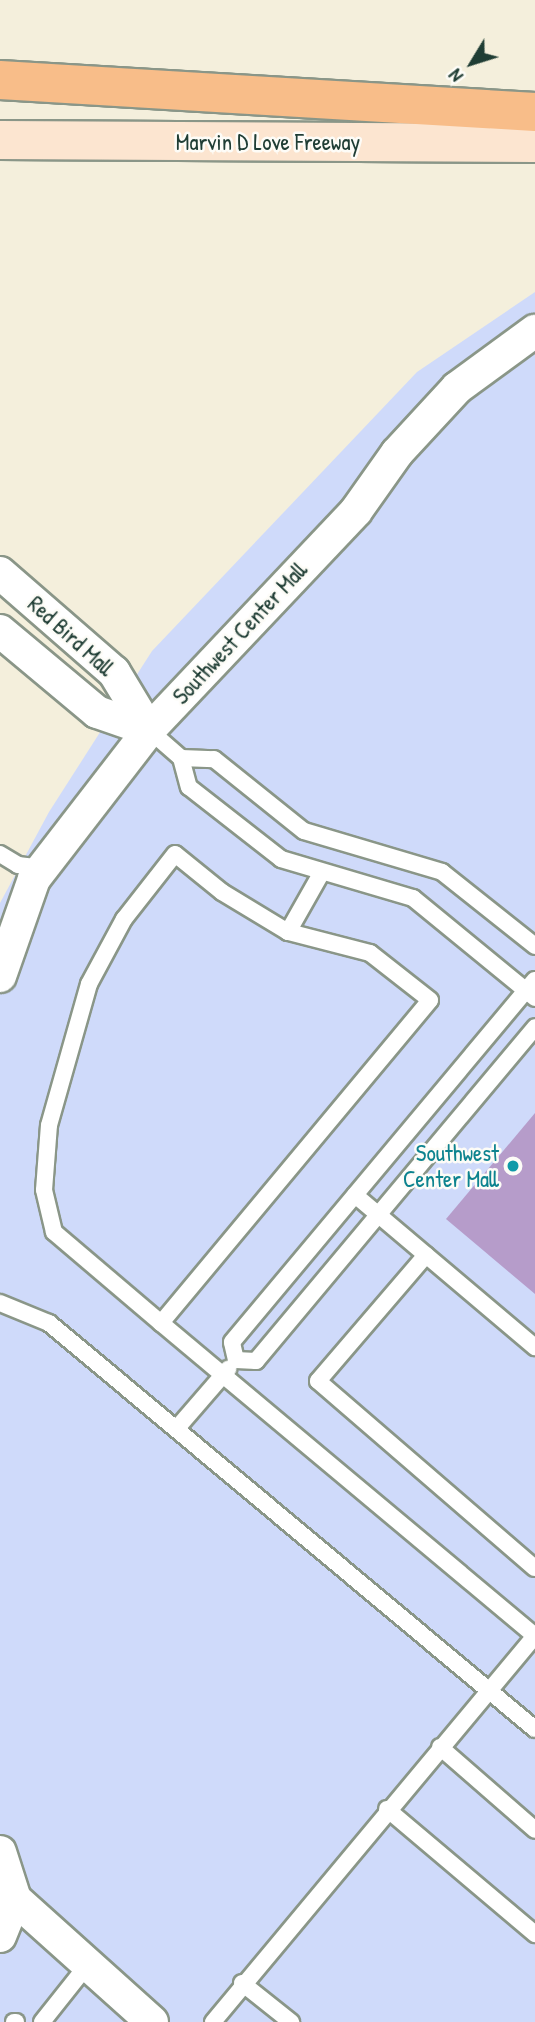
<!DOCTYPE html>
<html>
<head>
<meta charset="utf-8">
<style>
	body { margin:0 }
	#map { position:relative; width:535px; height:2022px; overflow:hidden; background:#f4efdc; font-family:"Patrick Hand",sans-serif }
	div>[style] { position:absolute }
	.built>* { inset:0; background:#cfdafa }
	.building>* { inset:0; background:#b69cca }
	.roads { filter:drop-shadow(2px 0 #8a9688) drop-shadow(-2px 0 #8a9688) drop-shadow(0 2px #8a9688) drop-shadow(0 -2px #8a9688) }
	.lane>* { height:16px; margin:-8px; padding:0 8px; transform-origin:8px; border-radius:8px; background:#fff }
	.street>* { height:32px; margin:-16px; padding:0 16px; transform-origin:16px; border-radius:16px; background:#fff }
	.secondary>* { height:38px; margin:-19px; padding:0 19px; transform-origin:19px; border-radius:19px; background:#fce5d0 }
	.highway>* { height:38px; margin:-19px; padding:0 19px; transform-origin:19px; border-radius:19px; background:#f8bd89 }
	.dots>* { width:19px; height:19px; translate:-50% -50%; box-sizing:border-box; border:4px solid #fdfcf7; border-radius:50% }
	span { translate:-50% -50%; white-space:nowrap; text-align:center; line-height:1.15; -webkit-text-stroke:5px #fdfcf7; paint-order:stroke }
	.street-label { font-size:23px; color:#1f3d34 }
	.culture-label { font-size:23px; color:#0d838f }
	.right { translate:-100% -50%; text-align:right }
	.north { position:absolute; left:437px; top:28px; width:70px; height:70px; -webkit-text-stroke:5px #fdfcf7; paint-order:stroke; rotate:232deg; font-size:19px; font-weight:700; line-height:28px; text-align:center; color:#1f3d34 }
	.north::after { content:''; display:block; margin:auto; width:24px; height:32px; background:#1f3d34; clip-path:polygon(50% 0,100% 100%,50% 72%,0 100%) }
</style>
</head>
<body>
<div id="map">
	<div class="built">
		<div style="clip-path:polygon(535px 292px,535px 2022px,0 2022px,0 903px,49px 812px,152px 651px,417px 372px)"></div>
	</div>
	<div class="building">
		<div style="clip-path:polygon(535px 1113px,535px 1294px,446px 1219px)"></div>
	</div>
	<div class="roads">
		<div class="lane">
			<div style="left:149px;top:730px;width:43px;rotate:41.2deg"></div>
			<div style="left:181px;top:758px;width:30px;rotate:75deg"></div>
			<div style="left:189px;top:787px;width:117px;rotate:38deg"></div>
			<div style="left:281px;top:859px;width:138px;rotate:16.5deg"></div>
			<div style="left:413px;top:898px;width:158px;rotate:39.3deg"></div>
			<div style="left:181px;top:758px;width:33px;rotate:2deg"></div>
			<div style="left:214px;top:759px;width:115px;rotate:38.7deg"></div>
			<div style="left:304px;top:831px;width:144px;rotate:16.5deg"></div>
			<div style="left:442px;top:872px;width:119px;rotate:38.5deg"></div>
			<div style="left:0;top:854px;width:21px;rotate:31deg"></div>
			<div style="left:18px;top:865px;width:25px;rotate:7deg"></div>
			<div style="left:288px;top:932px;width:69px;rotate:-60.5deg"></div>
			<div style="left:355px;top:1195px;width:236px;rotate:40.2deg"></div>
			<div style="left:426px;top:1255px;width:166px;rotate:130.6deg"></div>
			<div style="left:318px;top:1381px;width:286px;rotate:40.8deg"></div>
			<div style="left:0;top:1303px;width:53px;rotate:22.2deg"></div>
			<div style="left:49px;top:1323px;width:633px;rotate:39.88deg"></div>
			<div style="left:161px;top:1323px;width:420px;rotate:-50.2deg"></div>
			<div style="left:430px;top:1000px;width:76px;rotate:-141.9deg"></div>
			<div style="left:370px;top:953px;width:85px;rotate:-165.6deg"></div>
			<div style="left:288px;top:932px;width:77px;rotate:-148.8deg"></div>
			<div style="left:222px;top:892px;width:60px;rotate:-141deg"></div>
			<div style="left:175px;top:854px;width:83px;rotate:128.1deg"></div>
			<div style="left:124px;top:919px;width:74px;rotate:118.3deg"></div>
			<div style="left:89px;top:984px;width:147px;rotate:105.8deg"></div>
			<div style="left:49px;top:1125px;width:65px;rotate:94.4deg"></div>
			<div style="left:44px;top:1190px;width:43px;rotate:76.6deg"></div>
			<div style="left:54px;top:1232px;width:140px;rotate:40.4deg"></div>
			<div style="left:161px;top:1323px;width:81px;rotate:40deg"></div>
			<div style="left:223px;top:1375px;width:407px;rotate:39.9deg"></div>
			<div style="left:236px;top:1360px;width:18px;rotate:-103deg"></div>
			<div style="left:232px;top:1342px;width:472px;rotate:-50.1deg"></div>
			<div style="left:236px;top:1360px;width:20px;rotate:3deg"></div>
			<div style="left:256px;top:1361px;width:435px;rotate:-50.1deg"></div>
			<div style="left:178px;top:1427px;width:77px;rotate:-49.2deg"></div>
			<div style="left:440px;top:1747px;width:126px;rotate:41.1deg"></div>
			<div style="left:387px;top:1809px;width:194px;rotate:40.2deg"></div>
			<div style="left:242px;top:1983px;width:63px;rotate:38.5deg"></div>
			<div style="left:14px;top:2022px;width:2px"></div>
			<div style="left:42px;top:2022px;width:75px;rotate:-51.5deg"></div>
			<div style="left:213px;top:2022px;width:503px;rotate:-50.17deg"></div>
		</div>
		<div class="street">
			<div style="left:0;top:573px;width:151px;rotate:41deg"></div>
			<div style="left:114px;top:672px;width:68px;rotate:58.9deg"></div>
			<div style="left:0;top:631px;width:126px;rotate:39.9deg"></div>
			<div style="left:97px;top:712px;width:55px;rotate:19.1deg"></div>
			<div style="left:0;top:976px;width:103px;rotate:-70.7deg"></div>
			<div style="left:34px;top:879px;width:188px;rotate:-52.3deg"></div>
			<div style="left:149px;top:730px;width:301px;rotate:-46.6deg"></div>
			<div style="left:356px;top:511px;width:71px;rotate:-54.7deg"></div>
			<div style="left:397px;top:453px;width:88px;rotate:-47.3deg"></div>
			<div style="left:457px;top:388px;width:97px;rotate:-36.2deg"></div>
			<div style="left:0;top:1852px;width:49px;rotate:72.3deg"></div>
			<div style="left:15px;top:1899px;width:184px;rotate:41.9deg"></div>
			<div style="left:0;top:1936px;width:40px;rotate:-68deg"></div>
		</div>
		<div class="secondary">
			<div style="left:0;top:140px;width:535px;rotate:0.32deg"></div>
		</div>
		<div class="highway">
			<div style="left:0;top:80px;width:536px;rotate:3.42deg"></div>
		</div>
	</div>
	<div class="dots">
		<div style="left:513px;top:1166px;background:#0f9aa8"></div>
	</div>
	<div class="street-label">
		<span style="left:268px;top:142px">Marvin D Love Freeway</span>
		<span style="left:240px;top:633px;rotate:-47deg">Southwest Center Mall</span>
		<span style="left:71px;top:636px;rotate:42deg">Red Bird Mall</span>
	</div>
	<div class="culture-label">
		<span class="right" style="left:499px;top:1166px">Southwest<br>Center Mall</span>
	</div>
	<div class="north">N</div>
</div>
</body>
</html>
